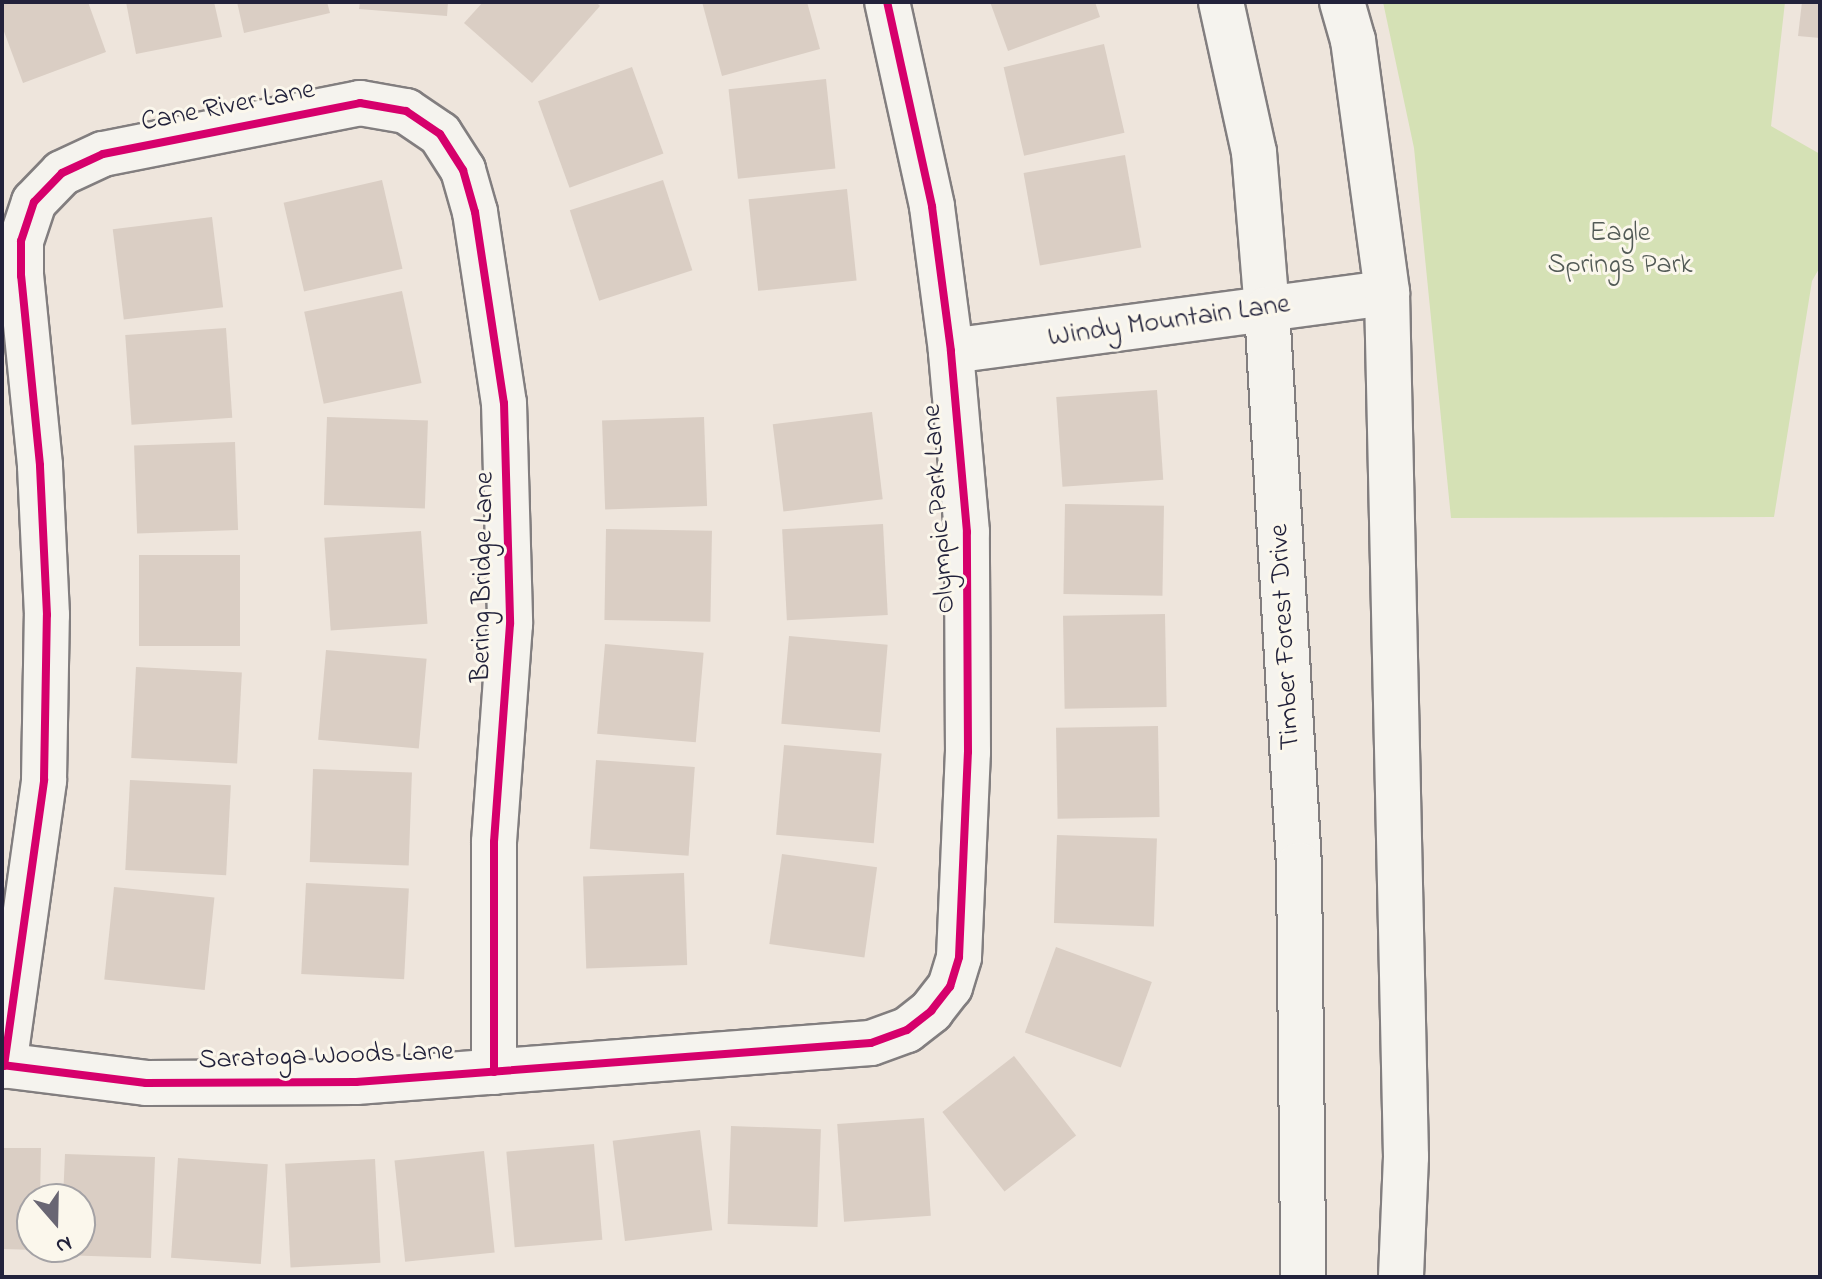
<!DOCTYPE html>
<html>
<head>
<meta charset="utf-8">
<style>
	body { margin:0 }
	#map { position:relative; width:1822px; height:1279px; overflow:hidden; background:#eee5dc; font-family:"Indie Flower",sans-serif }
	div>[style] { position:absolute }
	.green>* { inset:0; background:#d5e1b5 }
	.building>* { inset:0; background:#dacec4; transform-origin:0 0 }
	.roads { filter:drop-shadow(2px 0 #827e7f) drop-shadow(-2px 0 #827e7f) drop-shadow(0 2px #827e7f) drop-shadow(0 -2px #827e7f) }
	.minor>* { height:44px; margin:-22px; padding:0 22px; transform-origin:22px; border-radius:22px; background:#f5f3ee }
	.secondary>* { height:44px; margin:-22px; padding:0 22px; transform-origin:22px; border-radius:22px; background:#f5f3ee }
	.cycleway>* { height:8px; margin:-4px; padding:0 4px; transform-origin:4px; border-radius:4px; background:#d6006c }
	span { translate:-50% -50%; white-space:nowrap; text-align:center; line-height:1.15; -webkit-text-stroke:6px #fbf7ec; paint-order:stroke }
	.street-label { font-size:28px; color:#22223b }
	.park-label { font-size:28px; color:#525a56 }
	.frame { position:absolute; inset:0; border:4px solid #22223b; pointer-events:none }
	.north { position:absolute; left:16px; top:1183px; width:80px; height:80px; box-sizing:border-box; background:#fbf7ec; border:2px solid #a4a2a5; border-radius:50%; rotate:160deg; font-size:22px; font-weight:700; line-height:32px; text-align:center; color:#22223b }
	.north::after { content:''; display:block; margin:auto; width:28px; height:36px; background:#696673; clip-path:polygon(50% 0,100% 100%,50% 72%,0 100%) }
</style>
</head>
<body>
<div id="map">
	<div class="green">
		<div style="clip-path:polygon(1383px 2px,1785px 2px,1771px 126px,1820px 154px,1820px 267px,1812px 281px,1774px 517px,1451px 518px,1414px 148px)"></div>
	</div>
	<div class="building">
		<div style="clip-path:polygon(2px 2px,88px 2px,106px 52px,23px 83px,2px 26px)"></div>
		<div style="clip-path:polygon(126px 2px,214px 2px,222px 37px,136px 54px)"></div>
		<div style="clip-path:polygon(237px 2px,327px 2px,330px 13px,244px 33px)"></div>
		<div style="clip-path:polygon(360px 2px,448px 2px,447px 16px,359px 9px)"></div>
		<div style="clip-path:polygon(483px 2px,596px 2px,600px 6px,532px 83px,464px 23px)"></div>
		<div style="clip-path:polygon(702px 2px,807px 2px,820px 49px,722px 76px)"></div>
		<div style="clip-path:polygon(990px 2px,1095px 2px,1100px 17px,1008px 51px)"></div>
		<div style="clip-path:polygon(1802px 2px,1820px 2px,1820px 38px,1798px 36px)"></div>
		<div style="left:1104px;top:44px;width:91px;height:103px;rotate:77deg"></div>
		<div style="left:632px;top:67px;width:92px;height:100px;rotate:70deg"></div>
		<div style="left:826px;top:79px;width:90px;height:98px;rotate:84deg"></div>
		<div style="left:1125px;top:155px;width:94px;height:103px;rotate:80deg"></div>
		<div style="left:382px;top:180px;width:91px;height:101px;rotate:77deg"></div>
		<div style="left:663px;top:180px;width:95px;height:98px;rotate:72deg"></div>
		<div style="left:847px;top:189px;width:92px;height:99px;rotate:84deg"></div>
		<div style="left:212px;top:217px;width:91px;height:100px;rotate:83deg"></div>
		<div style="left:402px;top:291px;width:94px;height:100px;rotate:78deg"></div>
		<div style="left:226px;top:328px;width:90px;height:101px;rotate:86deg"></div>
		<div style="left:1157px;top:390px;width:90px;height:101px;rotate:86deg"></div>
		<div style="left:872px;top:412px;width:88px;height:100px;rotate:83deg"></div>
		<div style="left:327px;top:417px;width:101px;height:88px;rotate:2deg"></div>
		<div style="left:704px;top:417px;width:89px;height:102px;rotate:88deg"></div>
		<div style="left:235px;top:442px;width:88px;height:101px;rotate:88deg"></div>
		<div style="left:1065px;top:504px;width:99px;height:90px;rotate:1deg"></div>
		<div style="left:883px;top:524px;width:91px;height:101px;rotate:87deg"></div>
		<div style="left:606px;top:529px;width:106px;height:91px;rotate:1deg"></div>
		<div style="left:421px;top:531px;width:93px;height:97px;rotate:86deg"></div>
		<div style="left:139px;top:555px;width:101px;height:91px"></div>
		<div style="left:1165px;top:614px;width:93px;height:102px;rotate:89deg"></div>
		<div style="left:789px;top:636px;width:99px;height:88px;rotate:5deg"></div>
		<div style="left:605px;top:644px;width:99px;height:90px;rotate:5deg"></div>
		<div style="left:326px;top:650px;width:101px;height:90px;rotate:5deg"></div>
		<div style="left:136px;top:667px;width:106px;height:91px;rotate:3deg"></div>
		<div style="left:1158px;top:726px;width:91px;height:102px;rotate:89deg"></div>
		<div style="left:784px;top:745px;width:98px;height:90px;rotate:5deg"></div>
		<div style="left:596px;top:760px;width:99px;height:89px;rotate:4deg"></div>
		<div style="left:313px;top:769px;width:99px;height:93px;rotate:2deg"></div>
		<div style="left:130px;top:780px;width:101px;height:90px;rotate:3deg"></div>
		<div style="left:1057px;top:835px;width:100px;height:88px;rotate:2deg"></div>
		<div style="left:782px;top:854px;width:96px;height:91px;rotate:8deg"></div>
		<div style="left:684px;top:873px;width:92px;height:101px;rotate:88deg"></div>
		<div style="left:306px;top:883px;width:103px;height:91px;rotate:3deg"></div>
		<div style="left:114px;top:887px;width:101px;height:93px;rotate:6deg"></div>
		<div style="left:1056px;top:947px;width:102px;height:91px;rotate:20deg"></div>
		<div style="left:1014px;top:1056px;width:101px;height:91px;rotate:52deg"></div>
		<div style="left:924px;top:1118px;width:98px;height:87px;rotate:86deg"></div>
		<div style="left:731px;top:1126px;width:90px;height:98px;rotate:2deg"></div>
		<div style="left:700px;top:1130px;width:101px;height:88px;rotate:83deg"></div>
		<div style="left:594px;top:1144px;width:96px;height:88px;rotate:85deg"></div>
		<div style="clip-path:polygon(2px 1148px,41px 1148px,40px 1199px,32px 1199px,32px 1247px,39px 1250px,2px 1249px)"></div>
		<div style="left:484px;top:1151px;width:102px;height:90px;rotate:84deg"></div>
		<div style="clip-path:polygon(65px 1154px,155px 1157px,151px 1258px,61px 1255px,61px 1247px,80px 1247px,80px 1199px,63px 1199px)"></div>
		<div style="left:178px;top:1158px;width:90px;height:100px;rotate:4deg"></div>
		<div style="left:375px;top:1159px;width:104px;height:90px;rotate:87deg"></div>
	</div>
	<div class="roads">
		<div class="minor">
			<div style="left:951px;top:351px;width:440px;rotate:-7.6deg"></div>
			<div style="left:2px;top:1065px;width:145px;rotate:7.1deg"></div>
			<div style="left:146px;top:1083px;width:210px;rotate:-0.3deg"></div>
			<div style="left:356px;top:1082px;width:516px;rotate:-4.33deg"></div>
			<div style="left:871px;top:1043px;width:38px;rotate:-20deg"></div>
			<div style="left:907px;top:1030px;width:31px;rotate:-38deg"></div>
			<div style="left:931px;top:1011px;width:31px;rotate:-52deg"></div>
			<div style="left:950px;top:987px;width:31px;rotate:-73deg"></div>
			<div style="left:959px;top:957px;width:205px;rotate:-87.5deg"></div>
			<div style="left:968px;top:752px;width:220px;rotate:-90.3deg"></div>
			<div style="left:967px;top:532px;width:182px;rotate:-95.1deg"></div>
			<div style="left:951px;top:351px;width:146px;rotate:-97.5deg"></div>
			<div style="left:932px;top:206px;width:209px;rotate:-102.4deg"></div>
			<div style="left:4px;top:1066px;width:289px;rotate:-82deg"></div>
			<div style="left:44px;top:780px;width:165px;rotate:-89deg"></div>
			<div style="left:47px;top:615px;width:150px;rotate:-92.7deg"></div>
			<div style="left:40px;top:465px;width:190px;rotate:-95.7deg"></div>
			<div style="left:21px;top:276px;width:35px;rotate:-90deg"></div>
			<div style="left:21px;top:241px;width:41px;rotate:-71.6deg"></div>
			<div style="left:34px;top:202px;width:40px;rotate:-46deg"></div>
			<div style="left:62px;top:173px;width:45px;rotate:-24.9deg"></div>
			<div style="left:103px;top:154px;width:262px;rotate:-11.2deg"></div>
			<div style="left:360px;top:103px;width:47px;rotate:9.9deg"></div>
			<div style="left:406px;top:111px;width:41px;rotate:34.1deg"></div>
			<div style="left:440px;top:134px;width:43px;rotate:57.4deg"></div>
			<div style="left:463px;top:170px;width:44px;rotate:74.1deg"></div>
			<div style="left:475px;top:212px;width:193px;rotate:81.4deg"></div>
			<div style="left:504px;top:403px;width:221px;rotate:88.4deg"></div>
			<div style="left:510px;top:624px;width:219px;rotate:94.2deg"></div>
			<div style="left:494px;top:842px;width:230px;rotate:90deg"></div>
		</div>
		<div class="secondary">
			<div style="left:1221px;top:2px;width:154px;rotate:77.6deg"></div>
			<div style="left:1254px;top:152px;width:158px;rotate:85.3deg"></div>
			<div style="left:1267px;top:309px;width:557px;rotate:86.71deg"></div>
			<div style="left:1299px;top:865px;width:412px;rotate:89.4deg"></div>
			<div style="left:1342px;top:2px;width:40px;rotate:74deg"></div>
			<div style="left:1353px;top:40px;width:255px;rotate:82.3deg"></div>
			<div style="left:1387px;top:293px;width:864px;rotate:88.74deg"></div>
			<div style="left:1406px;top:1157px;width:120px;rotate:92.4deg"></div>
		</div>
	</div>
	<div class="cycleway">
		<div style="left:2px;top:1065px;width:145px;rotate:7.1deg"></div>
		<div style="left:146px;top:1083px;width:210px;rotate:-0.3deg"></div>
		<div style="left:356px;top:1082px;width:516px;rotate:-4.33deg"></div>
		<div style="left:871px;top:1043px;width:38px;rotate:-20deg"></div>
		<div style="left:907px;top:1030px;width:31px;rotate:-38deg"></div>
		<div style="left:931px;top:1011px;width:31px;rotate:-52deg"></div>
		<div style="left:950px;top:987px;width:31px;rotate:-73deg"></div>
		<div style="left:959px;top:957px;width:205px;rotate:-87.5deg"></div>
		<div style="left:968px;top:752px;width:220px;rotate:-90.3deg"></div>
		<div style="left:967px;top:532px;width:182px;rotate:-95.1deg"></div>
		<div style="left:951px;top:351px;width:146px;rotate:-97.5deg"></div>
		<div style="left:932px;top:206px;width:209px;rotate:-102.4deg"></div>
		<div style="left:4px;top:1066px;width:289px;rotate:-82deg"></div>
		<div style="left:44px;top:780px;width:165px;rotate:-89deg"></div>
		<div style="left:47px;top:615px;width:150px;rotate:-92.7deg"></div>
		<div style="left:40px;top:465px;width:190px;rotate:-95.7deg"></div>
		<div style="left:21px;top:276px;width:35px;rotate:-90deg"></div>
		<div style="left:21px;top:241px;width:41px;rotate:-71.6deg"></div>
		<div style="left:34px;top:202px;width:40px;rotate:-46deg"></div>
		<div style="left:62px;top:173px;width:45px;rotate:-24.9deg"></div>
		<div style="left:103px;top:154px;width:262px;rotate:-11.2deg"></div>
		<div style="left:360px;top:103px;width:47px;rotate:9.9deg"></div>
		<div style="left:406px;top:111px;width:41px;rotate:34.1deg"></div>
		<div style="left:440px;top:134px;width:43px;rotate:57.4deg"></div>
		<div style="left:463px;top:170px;width:44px;rotate:74.1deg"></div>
		<div style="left:475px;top:212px;width:193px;rotate:81.4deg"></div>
		<div style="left:504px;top:403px;width:221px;rotate:88.4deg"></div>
		<div style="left:510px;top:624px;width:219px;rotate:94.2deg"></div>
		<div style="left:494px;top:842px;width:230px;rotate:90deg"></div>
	</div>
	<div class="street-label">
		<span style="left:228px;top:107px;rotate:-11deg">Cane River Lane</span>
		<span style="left:1169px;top:322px;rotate:-8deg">Windy Mountain Lane</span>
		<span style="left:940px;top:509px;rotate:-94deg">Olympic Park Lane</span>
		<span style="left:484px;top:577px;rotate:-89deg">Bering Bridge Lane</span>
		<span style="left:1286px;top:637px;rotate:-93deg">Timber Forest Drive</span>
		<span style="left:326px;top:1057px;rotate:-2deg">Saratoga Woods Lane</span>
	</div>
	<div class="park-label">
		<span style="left:1620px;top:250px">Eagle<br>Springs Park</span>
	</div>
	<div class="frame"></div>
	<div class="north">N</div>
</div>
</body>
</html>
